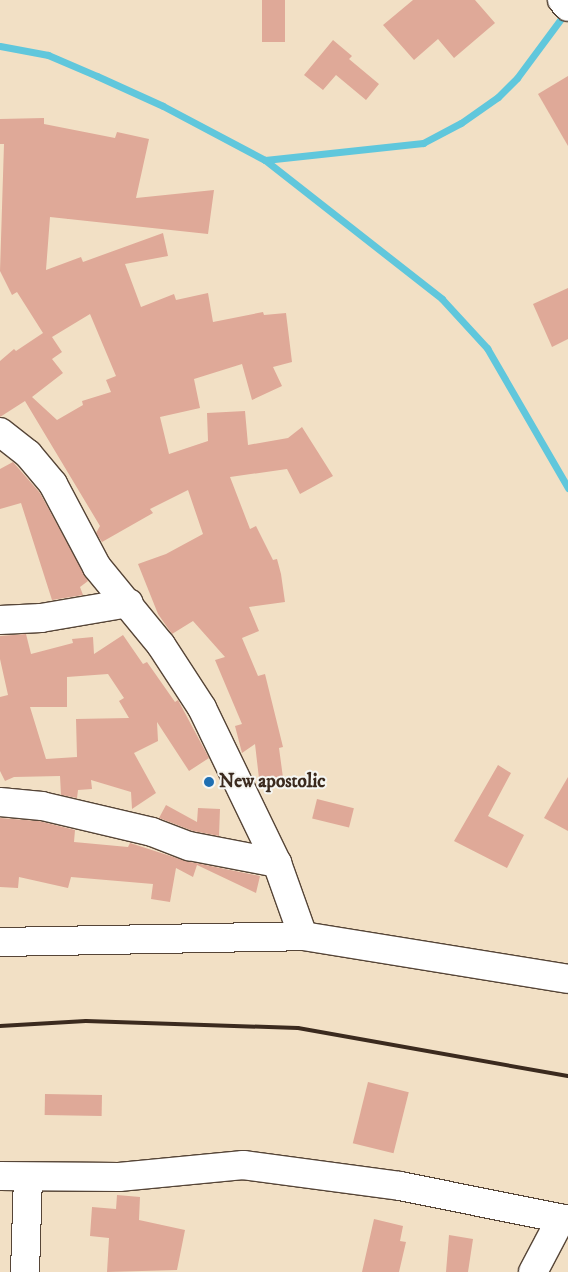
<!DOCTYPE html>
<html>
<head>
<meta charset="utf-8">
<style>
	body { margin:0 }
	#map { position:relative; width:568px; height:1272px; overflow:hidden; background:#f2e0c5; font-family:"IM FELL DW Pica",serif }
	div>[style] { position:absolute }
	.stream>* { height:7px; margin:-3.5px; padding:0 3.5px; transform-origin:3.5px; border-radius:3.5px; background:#60c7dc }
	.building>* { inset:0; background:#dfa998; transform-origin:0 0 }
	.roads { filter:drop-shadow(1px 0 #564537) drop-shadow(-1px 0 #564537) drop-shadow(0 1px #564537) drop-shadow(0 -1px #564537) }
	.minor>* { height:28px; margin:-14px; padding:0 14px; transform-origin:14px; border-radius:14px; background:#fff }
	.tertiary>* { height:28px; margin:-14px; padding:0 14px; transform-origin:14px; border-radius:14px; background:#fff }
	.rail>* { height:4px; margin:-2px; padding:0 2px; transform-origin:2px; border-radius:2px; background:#3b2a1e }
	.dots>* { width:14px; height:14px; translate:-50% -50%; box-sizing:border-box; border:2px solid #f6f6f2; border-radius:50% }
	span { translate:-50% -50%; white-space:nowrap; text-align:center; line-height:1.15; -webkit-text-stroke:4px #f6f6f2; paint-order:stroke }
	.poi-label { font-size:19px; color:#3b2a1e; font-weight:700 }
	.left { translate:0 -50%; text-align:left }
</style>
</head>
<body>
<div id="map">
	<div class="stream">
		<div style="left:0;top:46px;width:49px;rotate:10.6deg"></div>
		<div style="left:48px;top:55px;width:53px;rotate:23.2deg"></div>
		<div style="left:97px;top:76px;width:72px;rotate:24.4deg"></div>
		<div style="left:163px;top:106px;width:115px;rotate:27.9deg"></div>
		<div style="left:265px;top:160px;width:225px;rotate:38.1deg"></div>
		<div style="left:442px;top:299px;width:67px;rotate:47.4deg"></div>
		<div style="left:487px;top:348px;width:162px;rotate:59.9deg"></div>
		<div style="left:265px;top:160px;width:159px;rotate:-6.1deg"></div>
		<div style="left:423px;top:143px;width:43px;rotate:-27.8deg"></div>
		<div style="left:461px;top:123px;width:45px;rotate:-35.1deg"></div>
		<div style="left:498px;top:97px;width:27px;rotate:-45deg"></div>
		<div style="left:517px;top:78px;width:82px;rotate:-53.4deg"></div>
	</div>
	<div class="building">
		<div style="left:262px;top:0;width:23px;height:42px"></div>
		<div style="clip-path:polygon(413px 0,475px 0,495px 23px,454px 58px,438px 39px,414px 60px,383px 25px)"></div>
		<div style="clip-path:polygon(333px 40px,352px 56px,349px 59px,379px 84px,366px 100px,336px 75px,323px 90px,304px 75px)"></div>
		<div style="clip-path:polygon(568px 76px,568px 146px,538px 94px)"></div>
		<div style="clip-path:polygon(evenodd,44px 118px,44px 124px,115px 138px,117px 132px,149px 139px,136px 198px,214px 190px,208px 234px,50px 217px,46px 270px,81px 257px,83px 262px,163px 233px,168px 256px,125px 264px,141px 307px,174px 294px,176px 300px,208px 293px,213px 322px,263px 312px,264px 315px,286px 313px,292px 362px,273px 367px,282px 386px,252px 400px,242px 364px,194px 379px,200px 408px,160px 417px,169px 454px,208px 441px,207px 413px,245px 411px,248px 445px,288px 438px,302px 427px,333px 476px,300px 494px,287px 469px,230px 477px,250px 529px,256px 526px,273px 560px,277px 559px,281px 574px,285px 602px,249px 607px,259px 631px,242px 638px,258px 676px,265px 674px,283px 747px,279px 748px,284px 785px,260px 787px,255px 744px,242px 753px,235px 726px,242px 724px,215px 660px,225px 657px,193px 621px,172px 634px,158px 614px,138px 564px,166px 554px,203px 534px,188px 490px,150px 509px,153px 513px,102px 542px,96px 533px,100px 526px,25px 401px,0 417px,0 361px,14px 349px,16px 351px,43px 333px,17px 292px,12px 295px,0 271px,4px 144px,0 144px,0 119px,44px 118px,90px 314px,116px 376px,106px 380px,111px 392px,82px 401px,83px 405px,57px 420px,32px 397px,63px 373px,52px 359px,62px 352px,52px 337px,90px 314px)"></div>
		<div style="clip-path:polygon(568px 288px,568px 339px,552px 347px,533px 304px)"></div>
		<div style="clip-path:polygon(13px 462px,40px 493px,88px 581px,80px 587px,83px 595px,52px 600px,21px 503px,0 509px,0 469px)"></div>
		<div style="clip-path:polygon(evenodd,26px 634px,31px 654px,73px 643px,72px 639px,93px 637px,94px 654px,123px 635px,143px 664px,147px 662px,175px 702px,178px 700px,209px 758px,189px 771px,157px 722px,158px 741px,134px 753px,156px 793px,132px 809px,131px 792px,91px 780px,92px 789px,78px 790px,77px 798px,61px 795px,60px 776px,14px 777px,5px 781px,0 771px,0 697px,8px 695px,0 659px,0 636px,26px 634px,108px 674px,124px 698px,119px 701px,129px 718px,76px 719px,77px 757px,46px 759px,30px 707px,67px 707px,67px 677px,108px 674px)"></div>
		<div style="clip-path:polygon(498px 765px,511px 773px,488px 816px,524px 835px,507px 868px,454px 841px)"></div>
		<div style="clip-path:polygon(568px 777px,568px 831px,544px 818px)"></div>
		<div style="left:317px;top:799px;width:38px;height:20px;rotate:14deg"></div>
		<div style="clip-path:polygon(166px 805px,197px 822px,198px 808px,220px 809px,219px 836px,193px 831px,159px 818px)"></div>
		<div style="clip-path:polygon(0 818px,39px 821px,75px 830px,74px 842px,128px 847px,130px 843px,186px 861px,260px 876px,256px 893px,197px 865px,193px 877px,176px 868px,170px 902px,151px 899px,153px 884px,71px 877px,68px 888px,19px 877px,18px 888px,0 887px)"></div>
		<div style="left:368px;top:1082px;width:42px;height:63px;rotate:14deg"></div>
		<div style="left:45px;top:1094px;width:57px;height:21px;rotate:1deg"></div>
		<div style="clip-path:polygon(117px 1195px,140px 1197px,139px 1220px,185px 1230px,177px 1270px,107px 1272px,109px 1238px,90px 1236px,92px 1207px,116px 1209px)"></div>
		<div style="clip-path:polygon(374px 1219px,403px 1226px,400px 1241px,406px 1242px,399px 1272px,362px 1272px)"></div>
		<div style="clip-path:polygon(449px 1235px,473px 1239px,468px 1272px,446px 1272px)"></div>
	</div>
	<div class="roads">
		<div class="minor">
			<div style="left:0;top:432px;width:36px;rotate:38deg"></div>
			<div style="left:28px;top:454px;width:39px;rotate:50deg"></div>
			<div style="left:53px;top:484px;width:94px;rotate:62.1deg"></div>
			<div style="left:97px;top:567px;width:101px;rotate:50.6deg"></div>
			<div style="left:161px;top:645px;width:75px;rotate:56.9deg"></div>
			<div style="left:202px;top:708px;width:172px;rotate:64.2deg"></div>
			<div style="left:277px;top:863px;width:77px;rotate:70.4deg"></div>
			<div style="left:0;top:620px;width:41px;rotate:-2.8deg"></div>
			<div style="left:41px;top:618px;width:89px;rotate:-9.7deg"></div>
			<div style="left:0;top:802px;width:42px;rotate:5.4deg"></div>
			<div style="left:42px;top:806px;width:113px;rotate:13.3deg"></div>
			<div style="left:152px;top:832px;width:40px;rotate:21deg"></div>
			<div style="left:189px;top:846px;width:90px;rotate:10.9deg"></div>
			<div style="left:0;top:942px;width:303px;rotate:-1.1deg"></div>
			<div style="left:303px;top:936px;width:268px;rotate:9.2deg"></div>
			<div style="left:25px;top:1272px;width:95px;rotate:-88.2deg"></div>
			<div style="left:533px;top:1272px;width:60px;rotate:-62.2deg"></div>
		</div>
		<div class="tertiary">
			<div style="left:562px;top:0;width:9px;rotate:49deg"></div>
			<div style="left:0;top:1176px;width:119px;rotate:0.5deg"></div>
			<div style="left:119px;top:1177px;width:125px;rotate:-5.5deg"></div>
			<div style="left:243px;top:1165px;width:158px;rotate:7.6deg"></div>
			<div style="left:400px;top:1186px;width:171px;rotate:11.4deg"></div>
		</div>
	</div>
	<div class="rail">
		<div style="left:0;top:1026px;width:86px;rotate:-3.3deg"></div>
		<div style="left:86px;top:1021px;width:212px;rotate:1.9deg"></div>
		<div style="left:298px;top:1028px;width:274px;rotate:10.1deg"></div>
	</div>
	<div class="dots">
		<div style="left:209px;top:782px;background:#1f6fb2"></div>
	</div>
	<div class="poi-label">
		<span class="left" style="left:219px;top:782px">New apostolic</span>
	</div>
</div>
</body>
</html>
